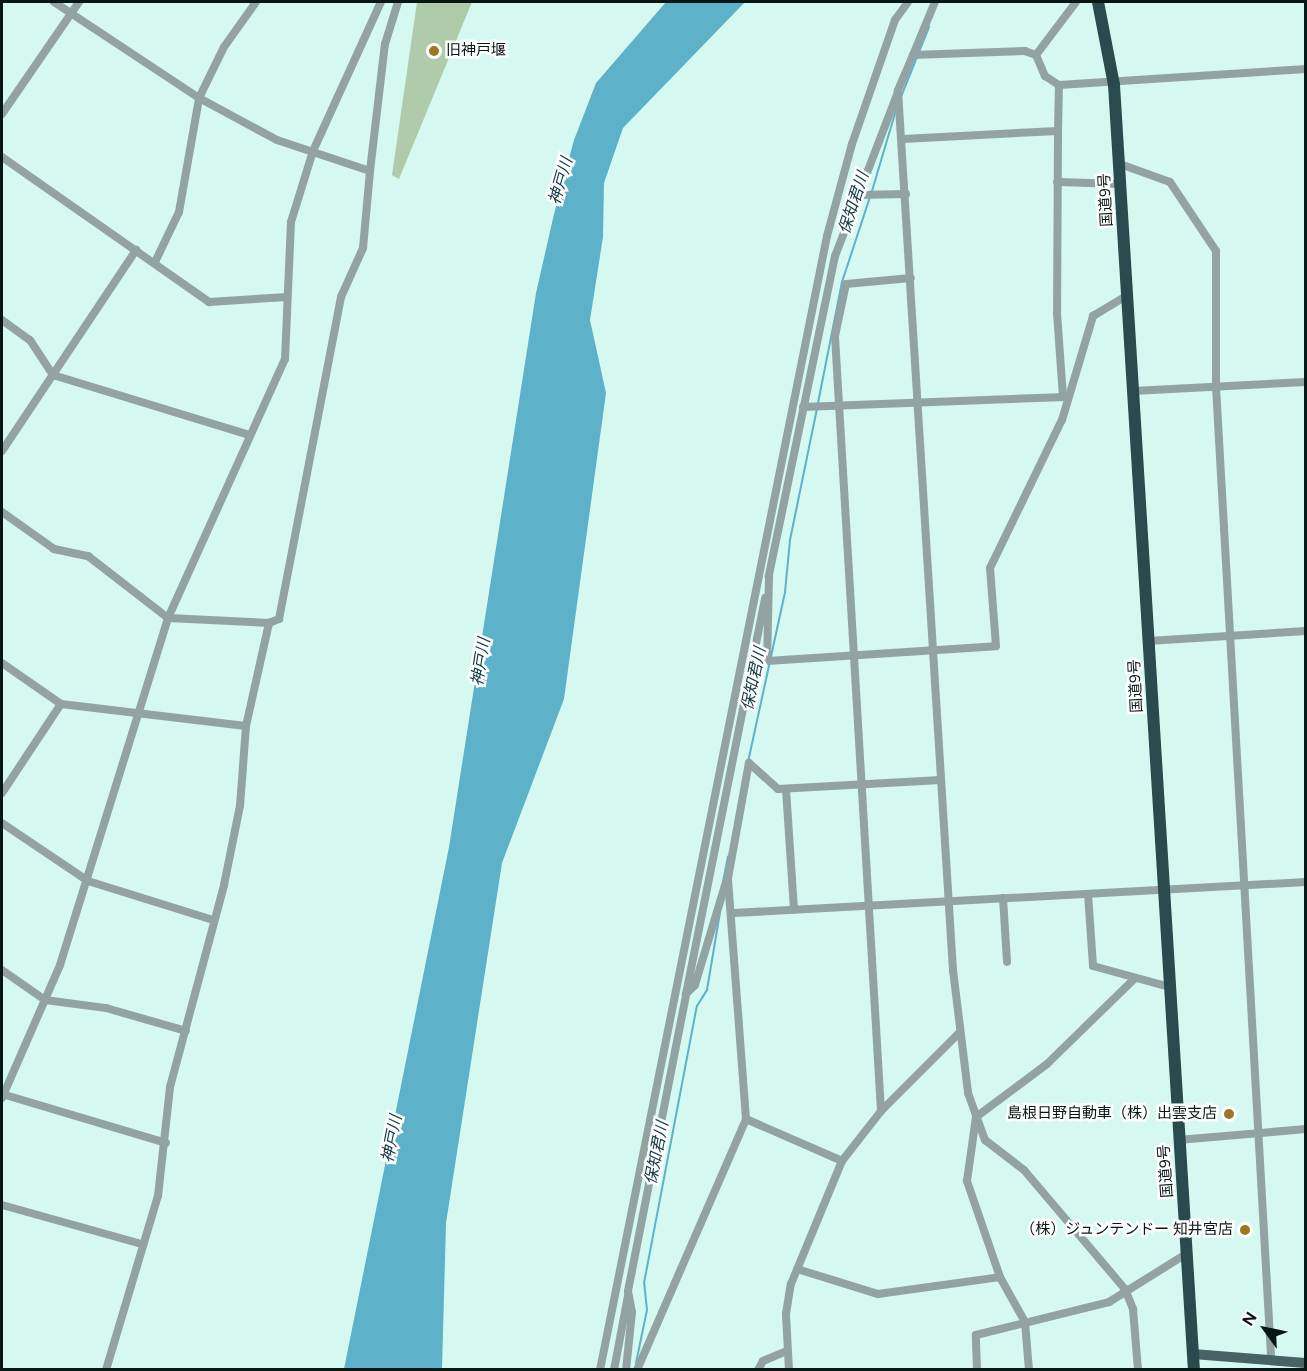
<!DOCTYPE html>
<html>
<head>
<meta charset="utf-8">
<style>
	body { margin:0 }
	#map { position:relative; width:1307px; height:1371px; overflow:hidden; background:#d5f9f1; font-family:Figtree,"Noto Sans JP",sans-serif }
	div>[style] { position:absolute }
	.green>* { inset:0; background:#b0cbaa }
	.water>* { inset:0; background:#5db1c9 }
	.stream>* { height:2px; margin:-1px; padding:0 1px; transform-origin:1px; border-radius:1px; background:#5db1c9 }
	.minor>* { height:8px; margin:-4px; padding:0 4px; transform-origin:4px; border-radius:4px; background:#93a2a3 }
	.major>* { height:10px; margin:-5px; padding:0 5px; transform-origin:5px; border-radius:5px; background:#466263 }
	.highway>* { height:12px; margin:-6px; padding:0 6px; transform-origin:6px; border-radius:6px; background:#2a4b4d }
	.dots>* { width:16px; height:16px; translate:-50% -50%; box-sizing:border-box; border:3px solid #fdfdfd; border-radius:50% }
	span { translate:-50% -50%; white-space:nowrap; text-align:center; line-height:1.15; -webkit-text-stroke:5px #fdfdfd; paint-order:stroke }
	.poi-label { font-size:15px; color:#091714 }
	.left { translate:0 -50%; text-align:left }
	.right { translate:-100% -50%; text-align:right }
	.street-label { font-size:15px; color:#091714 }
	.water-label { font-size:16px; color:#103843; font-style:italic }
	.frame { position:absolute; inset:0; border:3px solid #091714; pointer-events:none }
	.north { position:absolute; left:1235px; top:1299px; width:60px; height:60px; -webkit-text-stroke:4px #fdfdfd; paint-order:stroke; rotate:303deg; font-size:16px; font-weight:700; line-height:24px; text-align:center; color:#091714 }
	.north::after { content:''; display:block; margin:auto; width:21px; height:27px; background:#091714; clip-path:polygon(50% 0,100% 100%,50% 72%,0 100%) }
</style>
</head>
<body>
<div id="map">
	<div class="green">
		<div style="clip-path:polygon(417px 2px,472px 2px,399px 179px,392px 175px)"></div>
	</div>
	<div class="water">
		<div style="clip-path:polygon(666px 2px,745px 2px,623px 128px,604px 183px,603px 237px,590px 320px,606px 393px,564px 699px,502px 863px,446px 1223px,442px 1369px,344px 1369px,449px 847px,536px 293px,554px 214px,574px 140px,596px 83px)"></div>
	</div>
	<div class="stream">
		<div style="left:919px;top:52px;width:27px;rotate:-68deg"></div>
		<div style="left:901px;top:97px;width:43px;rotate:-68.2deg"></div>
		<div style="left:872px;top:191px;width:84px;rotate:-73.5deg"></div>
		<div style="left:818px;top:403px;width:123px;rotate:-78.8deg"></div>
		<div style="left:842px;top:282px;width:89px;rotate:-71.8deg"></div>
		<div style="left:748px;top:762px;width:174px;rotate:-77.7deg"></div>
		<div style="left:785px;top:592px;width:52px;rotate:-84.5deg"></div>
		<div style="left:790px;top:540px;width:135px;rotate:-78.4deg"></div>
		<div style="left:723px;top:882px;width:26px;rotate:-79deg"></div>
		<div style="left:636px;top:1363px;width:54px;rotate:-78.3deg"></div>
		<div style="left:647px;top:1310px;width:27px;rotate:-96deg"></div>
		<div style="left:644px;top:1283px;width:282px;rotate:-79.2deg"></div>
		<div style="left:697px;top:1006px;width:19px;rotate:-58deg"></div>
		<div style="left:707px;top:990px;width:79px;rotate:-80.5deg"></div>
	</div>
	<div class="minor">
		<div style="left:1076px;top:2px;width:66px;rotate:127deg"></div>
		<div style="left:1036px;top:55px;width:23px;rotate:67deg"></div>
		<div style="left:1045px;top:76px;width:17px;rotate:33deg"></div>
		<div style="left:1059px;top:85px;width:248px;rotate:-3.7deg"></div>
		<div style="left:913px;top:55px;width:57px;rotate:-67.5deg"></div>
		<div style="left:1036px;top:55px;width:12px;rotate:-160deg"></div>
		<div style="left:1025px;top:51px;width:112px;rotate:178deg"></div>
		<div style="left:913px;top:55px;width:39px;rotate:113deg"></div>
		<div style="left:898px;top:91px;width:881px;rotate:86.42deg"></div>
		<div style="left:953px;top:970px;width:124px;rotate:83deg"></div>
		<div style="left:968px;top:1093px;width:50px;rotate:70.1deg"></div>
		<div style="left:985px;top:1140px;width:49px;rotate:37.6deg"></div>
		<div style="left:1024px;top:1170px;width:156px;rotate:49.7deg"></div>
		<div style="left:1125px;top:1289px;width:22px;rotate:68deg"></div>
		<div style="left:1133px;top:1309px;width:61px;rotate:85.3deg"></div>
		<div style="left:898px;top:92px;width:176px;rotate:111deg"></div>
		<div style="left:835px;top:256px;width:327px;rotate:101.7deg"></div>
		<div style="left:769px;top:576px;width:85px;rotate:91.3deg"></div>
		<div style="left:767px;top:661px;width:229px;rotate:-3.7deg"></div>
		<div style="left:996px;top:646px;width:78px;rotate:-94.4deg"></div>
		<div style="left:990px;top:568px;width:165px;rotate:-64.1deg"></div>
		<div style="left:1062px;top:420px;width:109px;rotate:-73.4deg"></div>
		<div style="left:1093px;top:316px;width:39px;rotate:-31deg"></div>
		<div style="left:2px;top:114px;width:136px;rotate:-55.5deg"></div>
		<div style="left:1058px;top:131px;width:182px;rotate:90.3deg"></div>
		<div style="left:1057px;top:313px;width:84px;rotate:85.9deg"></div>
		<div style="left:903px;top:139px;width:155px;rotate:-3deg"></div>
		<div style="left:1058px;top:131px;width:46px;rotate:-88.8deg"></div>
		<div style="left:2px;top:157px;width:253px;rotate:35deg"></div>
		<div style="left:209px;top:302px;width:78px;rotate:-3.7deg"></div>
		<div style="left:1120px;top:164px;width:53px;rotate:19.8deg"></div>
		<div style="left:1170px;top:182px;width:83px;rotate:56.3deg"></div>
		<div style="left:1216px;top:251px;width:136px;rotate:90deg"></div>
		<div style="left:1216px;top:387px;width:972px;rotate:86.75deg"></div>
		<div style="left:370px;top:171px;width:128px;rotate:-83.3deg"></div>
		<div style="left:385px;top:44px;width:44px;rotate:-72.8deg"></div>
		<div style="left:1057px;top:182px;width:64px;rotate:1.8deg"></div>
		<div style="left:858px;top:195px;width:48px;rotate:-1.2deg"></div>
		<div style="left:155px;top:262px;width:55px;rotate:-64.4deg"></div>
		<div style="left:179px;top:212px;width:116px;rotate:-80deg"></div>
		<div style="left:199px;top:98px;width:57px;rotate:-63.9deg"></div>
		<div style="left:224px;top:47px;width:55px;rotate:-54.6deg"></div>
		<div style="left:2px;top:320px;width:34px;rotate:36deg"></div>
		<div style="left:30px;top:340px;width:42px;rotate:56.7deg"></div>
		<div style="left:53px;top:375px;width:205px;rotate:17deg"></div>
		<div style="left:1133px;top:391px;width:173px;rotate:-3deg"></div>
		<div style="left:803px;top:407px;width:263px;rotate:-2.2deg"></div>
		<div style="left:2px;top:451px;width:242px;rotate:-56.3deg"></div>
		<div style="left:2px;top:512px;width:64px;rotate:35.4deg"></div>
		<div style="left:54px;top:549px;width:35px;rotate:12deg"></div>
		<div style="left:88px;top:556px;width:101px;rotate:37.8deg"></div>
		<div style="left:168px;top:618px;width:101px;rotate:2.8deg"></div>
		<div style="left:269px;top:623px;width:11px;rotate:-22deg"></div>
		<div style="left:279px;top:619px;width:328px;rotate:-79.1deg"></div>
		<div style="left:341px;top:297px;width:54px;rotate:-65.8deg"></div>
		<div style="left:363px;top:248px;width:77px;rotate:-84.8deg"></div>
		<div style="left:370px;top:171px;width:98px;rotate:-161.6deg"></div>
		<div style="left:277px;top:140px;width:89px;rotate:-151.7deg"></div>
		<div style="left:199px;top:98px;width:174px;rotate:-146.5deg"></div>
		<div style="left:1148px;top:641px;width:158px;rotate:-3.6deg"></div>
		<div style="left:2px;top:663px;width:72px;rotate:34.8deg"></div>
		<div style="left:61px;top:704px;width:186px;rotate:6.8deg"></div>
		<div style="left:786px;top:789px;width:121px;rotate:86.2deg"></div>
		<div style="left:2px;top:793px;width:107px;rotate:-56.5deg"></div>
		<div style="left:2px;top:823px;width:104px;rotate:34deg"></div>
		<div style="left:88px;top:881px;width:131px;rotate:17.3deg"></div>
		<div style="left:726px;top:882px;width:108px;rotate:106.8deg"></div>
		<div style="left:695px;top:985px;width:13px;rotate:135deg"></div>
		<div style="left:686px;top:994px;width:404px;rotate:-78.7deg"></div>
		<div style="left:1088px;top:894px;width:72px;rotate:86deg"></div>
		<div style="left:1093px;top:966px;width:80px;rotate:15.3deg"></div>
		<div style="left:1003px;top:898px;width:64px;rotate:86.4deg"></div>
		<div style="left:734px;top:913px;width:573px;rotate:-3.1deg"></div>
		<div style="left:2px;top:970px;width:52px;rotate:34.9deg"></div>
		<div style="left:45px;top:1000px;width:62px;rotate:7.5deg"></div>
		<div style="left:106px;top:1008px;width:83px;rotate:16deg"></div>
		<div style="left:2px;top:1094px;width:171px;rotate:16.6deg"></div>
		<div style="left:2px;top:1098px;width:145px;rotate:-66.4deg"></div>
		<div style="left:60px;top:965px;width:363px;rotate:-72.7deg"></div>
		<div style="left:168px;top:618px;width:284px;rotate:-65.7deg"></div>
		<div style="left:285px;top:359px;width:137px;rotate:-87.5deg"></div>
		<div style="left:291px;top:222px;width:74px;rotate:-72.8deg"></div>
		<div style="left:313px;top:151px;width:164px;rotate:-65.5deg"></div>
		<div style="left:881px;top:1111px;width:776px;rotate:-93.4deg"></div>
		<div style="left:835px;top:336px;width:53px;rotate:-78.1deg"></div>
		<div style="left:846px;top:284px;width:65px;rotate:-5.3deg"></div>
		<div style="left:746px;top:1119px;width:105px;rotate:23.6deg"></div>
		<div style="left:1178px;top:1140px;width:128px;rotate:-4.9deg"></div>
		<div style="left:2px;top:1205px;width:145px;rotate:15.6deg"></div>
		<div style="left:797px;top:1269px;width:85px;rotate:17.2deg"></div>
		<div style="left:878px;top:1294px;width:123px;rotate:-7.9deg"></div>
		<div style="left:106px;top:1370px;width:182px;rotate:-73.4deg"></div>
		<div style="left:158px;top:1196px;width:110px;rotate:-83.7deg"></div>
		<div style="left:170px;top:1087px;width:209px;rotate:-75deg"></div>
		<div style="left:224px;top:885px;width:81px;rotate:-78.6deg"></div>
		<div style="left:240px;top:806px;width:80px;rotate:-85.7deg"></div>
		<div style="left:246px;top:726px;width:106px;rotate:-77.4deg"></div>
		<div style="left:600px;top:1370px;width:1156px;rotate:-78.68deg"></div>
		<div style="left:827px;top:236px;width:95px;rotate:-74.8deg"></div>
		<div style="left:852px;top:144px;width:131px;rotate:-70.9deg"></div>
		<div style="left:895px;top:20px;width:22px;rotate:-54deg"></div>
		<div style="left:614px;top:1370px;width:75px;rotate:-79.3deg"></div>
		<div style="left:626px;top:1370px;width:58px;rotate:-84.1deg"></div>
		<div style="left:632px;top:1312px;width:21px;rotate:-101deg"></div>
		<div style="left:628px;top:1291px;width:303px;rotate:-78.9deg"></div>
		<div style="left:637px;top:1370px;width:274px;rotate:-66.5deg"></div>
		<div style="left:746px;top:1119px;width:242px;rotate:-94.3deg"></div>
		<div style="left:728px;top:878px;width:117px;rotate:-79.7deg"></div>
		<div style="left:749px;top:763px;width:39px;rotate:42deg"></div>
		<div style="left:778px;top:789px;width:163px;rotate:-3.2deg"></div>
		<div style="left:758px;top:1370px;width:10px;rotate:-61deg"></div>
		<div style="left:763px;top:1361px;width:26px;rotate:-23deg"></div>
		<div style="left:789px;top:1370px;width:56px;rotate:-93.1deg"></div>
		<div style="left:786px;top:1314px;width:30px;rotate:-81deg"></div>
		<div style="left:791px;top:1284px;width:133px;rotate:-67.5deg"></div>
		<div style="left:842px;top:1161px;width:63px;rotate:-52deg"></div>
		<div style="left:881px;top:1111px;width:110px;rotate:-45deg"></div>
		<div style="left:977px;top:1370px;width:35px;rotate:-92deg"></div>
		<div style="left:976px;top:1335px;width:137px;rotate:-13.9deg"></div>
		<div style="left:1109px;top:1302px;width:91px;rotate:-31.9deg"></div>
		<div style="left:1029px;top:1370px;width:48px;rotate:-94.8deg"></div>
		<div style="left:1025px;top:1322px;width:51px;rotate:-119.1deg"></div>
		<div style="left:1000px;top:1277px;width:102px;rotate:-109deg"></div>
		<div style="left:967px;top:1181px;width:65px;rotate:-82deg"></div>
		<div style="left:976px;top:1117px;width:89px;rotate:-36.7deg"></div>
		<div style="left:1047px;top:1064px;width:122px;rotate:-44.3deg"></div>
	</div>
	<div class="major">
		<div style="left:1193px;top:1354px;width:113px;rotate:4.6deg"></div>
	</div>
	<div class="highway">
		<div style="left:1098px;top:2px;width:85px;rotate:79.1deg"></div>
		<div style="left:1114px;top:85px;width:1287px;rotate:86.44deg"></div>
	</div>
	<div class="dots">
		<div style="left:434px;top:51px;background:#9e7624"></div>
		<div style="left:1229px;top:1114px;background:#9e7624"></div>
		<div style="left:1245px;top:1230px;background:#9e7624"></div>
	</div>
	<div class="poi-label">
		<span class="left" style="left:446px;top:51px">旧神戸堰</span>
		<span class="right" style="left:1217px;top:1114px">島根日野自動車（株）出雲支店</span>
		<span class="right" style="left:1233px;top:1230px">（株）ジュンテンドー 知井宮店</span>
	</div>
	<div class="street-label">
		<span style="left:1106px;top:200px;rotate:-93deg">国道9号</span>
		<span style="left:1136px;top:686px;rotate:-93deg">国道9号</span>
		<span style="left:1166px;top:1171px;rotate:-94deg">国道9号</span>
	</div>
	<div class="water-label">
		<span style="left:561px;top:181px;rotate:-74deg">神戸川</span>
		<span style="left:854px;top:203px;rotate:-72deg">保知君川</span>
		<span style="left:481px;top:662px;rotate:-81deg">神戸川</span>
		<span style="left:754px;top:679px;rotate:-78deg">保知君川</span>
		<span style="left:392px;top:1139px;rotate:-79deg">神戸川</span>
		<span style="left:657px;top:1153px;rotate:-79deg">保知君川</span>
	</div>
	<div class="frame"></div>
	<div class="north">N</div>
</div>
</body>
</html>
